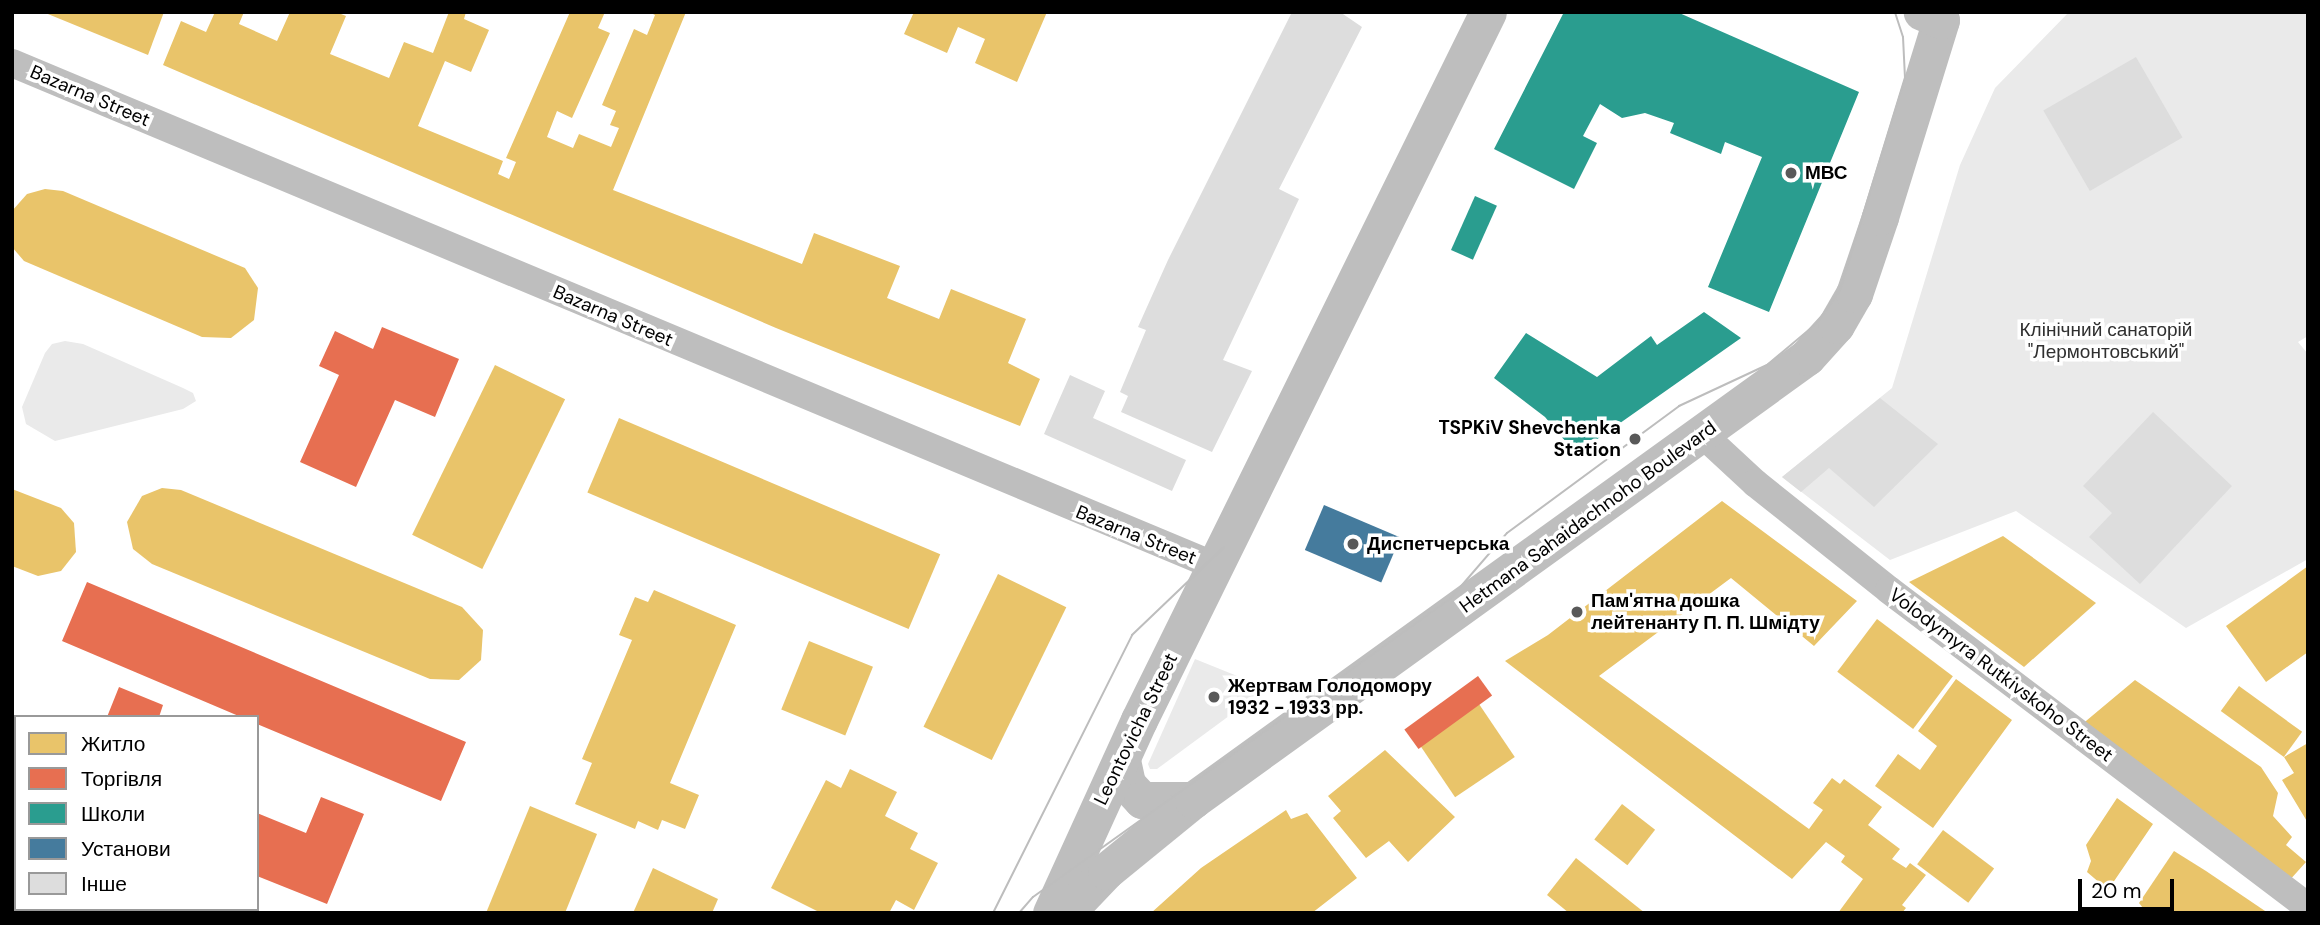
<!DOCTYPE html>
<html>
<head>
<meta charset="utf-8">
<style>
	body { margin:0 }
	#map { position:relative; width:2320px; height:925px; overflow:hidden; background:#fff; font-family:"DM Sans",sans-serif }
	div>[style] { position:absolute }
	.green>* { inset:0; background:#eaeaea }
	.homes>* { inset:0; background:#e9c46a; transform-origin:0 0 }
	.shops>* { inset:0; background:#e76f51; transform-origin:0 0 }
	.schools>* { inset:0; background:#2a9d8f; transform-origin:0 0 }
	.public>* { inset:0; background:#457b9d; transform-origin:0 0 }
	.building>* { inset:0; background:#ddd; transform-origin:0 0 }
	.minor>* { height:28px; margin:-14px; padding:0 14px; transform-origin:14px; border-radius:14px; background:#bebebe }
	.tertiary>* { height:37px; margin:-18.5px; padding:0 18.5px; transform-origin:18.5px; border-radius:18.5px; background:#bebebe }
	.tram>* { height:2px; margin:-1px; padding:0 1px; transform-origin:1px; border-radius:1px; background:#bdbdbd }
	.dots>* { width:19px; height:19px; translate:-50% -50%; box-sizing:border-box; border:4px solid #fff; border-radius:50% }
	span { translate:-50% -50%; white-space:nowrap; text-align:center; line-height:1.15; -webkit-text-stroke:7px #fff; paint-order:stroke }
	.street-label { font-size:19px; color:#000 }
	.poi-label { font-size:19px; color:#000; font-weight:700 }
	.left { translate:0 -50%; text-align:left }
	.right { translate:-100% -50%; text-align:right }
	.park-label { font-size:19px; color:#303030 }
	.frame { position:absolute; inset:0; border:14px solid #000; pointer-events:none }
	.legend { position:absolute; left:14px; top:715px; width:245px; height:196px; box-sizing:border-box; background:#fff; border:2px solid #999; margin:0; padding:9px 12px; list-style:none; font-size:21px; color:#000 }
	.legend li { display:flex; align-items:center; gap:14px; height:35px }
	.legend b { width:35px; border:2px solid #999 }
	.scale { position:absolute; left:2078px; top:879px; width:96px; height:32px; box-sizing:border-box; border:4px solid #000; border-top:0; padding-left:9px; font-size:21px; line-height:24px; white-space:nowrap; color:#000; -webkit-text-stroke:5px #fff; paint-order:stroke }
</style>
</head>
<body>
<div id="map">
	<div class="green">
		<div style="clip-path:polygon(2069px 12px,2308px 12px,2308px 336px,2298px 342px,2308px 354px,2308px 559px,2186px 628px,2016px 511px,1890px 560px,1782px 477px,1892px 388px,1960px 165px,1995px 88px)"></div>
		<div style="clip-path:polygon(65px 341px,83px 344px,183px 388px,193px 393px,196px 401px,183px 409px,55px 441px,26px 424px,22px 407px,45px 353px,52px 344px)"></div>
		<div style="clip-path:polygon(1195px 659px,1267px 688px,1157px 769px,1150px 769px,1148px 764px)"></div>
	</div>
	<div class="homes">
		<div style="clip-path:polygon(43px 12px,164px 12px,148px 55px)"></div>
		<div style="clip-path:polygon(215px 12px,244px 12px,239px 24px,277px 41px,290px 12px,336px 12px,346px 16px,330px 54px,389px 78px,404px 42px,433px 53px,449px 12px,466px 12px,464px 19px,489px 30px,471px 72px,445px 61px,418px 126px,503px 161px,498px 174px,509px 179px,516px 162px,506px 158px,570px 12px,605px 12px,598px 28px,610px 33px,572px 118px,557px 111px,547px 137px,573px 148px,579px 134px,611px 147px,619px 128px,610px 125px,616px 111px,602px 105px,634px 29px,647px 35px,655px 15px,649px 12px,686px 12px,613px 190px,802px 264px,814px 233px,900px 266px,887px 298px,939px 319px,951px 289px,1026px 319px,1008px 363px,1040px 379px,1020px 426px,776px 328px,163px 65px,181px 21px,206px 32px)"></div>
		<div style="clip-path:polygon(914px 12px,1047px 12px,1017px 82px,975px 63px,985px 39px,958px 27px,947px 53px,904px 34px)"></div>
		<div style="clip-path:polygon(45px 189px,63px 191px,245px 268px,258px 288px,254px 320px,231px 338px,202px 337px,24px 261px,12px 247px,12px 211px,27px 194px)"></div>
		<div style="left:495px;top:365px;width:78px;height:189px;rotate:26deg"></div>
		<div style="left:619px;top:418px;width:349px;height:81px;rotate:23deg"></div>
		<div style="clip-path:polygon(162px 488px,181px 490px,462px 607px,483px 630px,481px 660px,459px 680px,430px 679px,152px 564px,133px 549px,127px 522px,142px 496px)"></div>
		<div style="clip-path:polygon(12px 489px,61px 508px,74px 523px,76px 552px,61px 571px,38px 576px,12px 566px)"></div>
		<div style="clip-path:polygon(1722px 501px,1857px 601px,1814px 646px,1731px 578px,1599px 676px,1809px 829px,1823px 810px,1813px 803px,1832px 778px,1840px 784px,1844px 779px,1882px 807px,1868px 825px,1900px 849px,1892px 859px,1906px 868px,1910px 863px,1926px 875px,1902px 905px,1906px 908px,1902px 913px,1838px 913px,1863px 879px,1841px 862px,1845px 856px,1826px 842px,1792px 879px,1505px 661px,1548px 635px)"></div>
		<div style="clip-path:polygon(2003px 536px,2096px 603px,2024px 667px,1909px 582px)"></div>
		<div style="clip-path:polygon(2308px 566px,2308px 652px,2266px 682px,2226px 626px)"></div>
		<div style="left:998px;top:574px;width:76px;height:170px;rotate:26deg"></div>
		<div style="clip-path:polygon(654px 590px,736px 625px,670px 783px,699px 795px,685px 829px,662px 820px,658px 830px,638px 821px,635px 829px,575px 804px,592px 763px,582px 759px,632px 640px,619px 635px,635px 597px,648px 602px)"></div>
		<div style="left:1877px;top:619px;width:95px;height:66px;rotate:37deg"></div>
		<div style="left:809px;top:641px;width:69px;height:74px;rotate:22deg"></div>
		<div style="clip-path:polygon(1956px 679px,2012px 720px,1933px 828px,1875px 786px,1898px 754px,1920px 770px,1937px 746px,1918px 731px)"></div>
		<div style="clip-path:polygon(2135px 680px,2261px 767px,2278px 793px,2273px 816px,2292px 837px,2286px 845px,2306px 862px,2288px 882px,2080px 726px)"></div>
		<div style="left:2239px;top:686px;width:78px;height:31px;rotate:36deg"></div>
		<div style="left:1479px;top:704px;width:64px;height:72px;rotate:56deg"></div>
		<div style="clip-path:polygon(2308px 743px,2308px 823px,2282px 780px,2294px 773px,2284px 757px)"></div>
		<div style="clip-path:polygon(1385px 750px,1455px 817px,1408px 862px,1389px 841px,1366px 858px,1333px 818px,1341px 811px,1328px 796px)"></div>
		<div style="clip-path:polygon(850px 769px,897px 792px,885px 816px,918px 833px,910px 849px,938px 863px,914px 910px,896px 900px,889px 913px,821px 913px,771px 888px,826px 780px,841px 788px)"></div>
		<div style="clip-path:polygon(2117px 798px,2153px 824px,2108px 890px,2087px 872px,2091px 861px,2086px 845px)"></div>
		<div style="left:1622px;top:804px;width:42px;height:45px;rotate:38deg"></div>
		<div style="clip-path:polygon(530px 806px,597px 834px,565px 913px,486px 913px)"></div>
		<div style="clip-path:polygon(1286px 810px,1291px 819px,1307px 813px,1357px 878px,1312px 913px,1151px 913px,1201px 868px)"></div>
		<div style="left:1943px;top:830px;width:64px;height:43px;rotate:37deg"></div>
		<div style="clip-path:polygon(2174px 851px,2206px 871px,2268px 913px,2147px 913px,2139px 903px)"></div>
		<div style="clip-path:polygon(1576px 858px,1645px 913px,1569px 913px,1547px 895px)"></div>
		<div style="clip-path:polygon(653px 868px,718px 899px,712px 913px,633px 913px)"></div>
	</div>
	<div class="shops">
		<div style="clip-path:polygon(382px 327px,459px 359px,435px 417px,395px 400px,356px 487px,300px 462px,339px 375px,319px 366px,335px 331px,373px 349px)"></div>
		<div style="clip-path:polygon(87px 582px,466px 742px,441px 801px,257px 724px,257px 717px,241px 717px,62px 641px)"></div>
		<div style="left:1478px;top:676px;width:24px;height:91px;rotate:54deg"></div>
		<div style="clip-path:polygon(119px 687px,163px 705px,159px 717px,107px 717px)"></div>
		<div style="clip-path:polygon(321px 797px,364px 814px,327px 904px,257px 876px,257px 813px,306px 833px)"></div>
	</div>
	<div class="schools">
		<div style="clip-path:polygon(1570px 12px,1677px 12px,1859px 92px,1769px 312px,1708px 287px,1762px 157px,1725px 142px,1721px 154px,1670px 133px,1674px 123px,1645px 113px,1622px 118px,1600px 104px,1583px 136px,1597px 143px,1574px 189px,1494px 149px,1563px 14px)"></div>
		<div style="left:1475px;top:196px;width:24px;height:59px;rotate:24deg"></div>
		<div style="clip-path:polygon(1704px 312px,1741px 338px,1576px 454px,1545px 417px,1494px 378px,1526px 333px,1597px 377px,1651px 336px,1657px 345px)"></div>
	</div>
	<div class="public">
		<div style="left:1324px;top:505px;width:83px;height:49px;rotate:23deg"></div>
	</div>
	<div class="building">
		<div style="clip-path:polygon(1292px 12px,1340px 12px,1362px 27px,1279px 189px,1299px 199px,1223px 360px,1252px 371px,1212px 452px,1121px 412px,1128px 396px,1120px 392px,1146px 330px,1138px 327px,1168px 260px)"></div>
		<div style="left:2136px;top:57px;width:93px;height:107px;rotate:60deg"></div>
		<div style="clip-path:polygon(1070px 375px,1105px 391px,1093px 418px,1186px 460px,1172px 491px,1044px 434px)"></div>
		<div style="clip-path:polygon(1880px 398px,1938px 444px,1874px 507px,1829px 468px,1801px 492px,1782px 477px)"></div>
		<div style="clip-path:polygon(2153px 412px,2232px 486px,2140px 584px,2089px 537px,2112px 513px,2083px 486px)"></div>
	</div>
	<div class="minor">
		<div style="left:12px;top:63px;width:1304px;rotate:22.69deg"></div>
		<div style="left:1701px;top:433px;width:74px;rotate:42.8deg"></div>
		<div style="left:1755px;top:483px;width:171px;rotate:38.6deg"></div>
		<div style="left:1889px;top:590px;width:525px;rotate:37.11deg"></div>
	</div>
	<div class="tertiary">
		<div style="left:1122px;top:760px;width:25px;rotate:78deg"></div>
		<div style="left:1127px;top:784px;width:22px;rotate:47deg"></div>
		<div style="left:1142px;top:800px;width:51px"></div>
		<div style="left:1051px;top:913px;width:212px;rotate:-65.5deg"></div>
		<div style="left:1139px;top:720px;width:789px;rotate:-63.76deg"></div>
		<div style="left:1066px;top:913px;width:58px;rotate:-46.4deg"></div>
		<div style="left:1106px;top:871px;width:112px;rotate:-39.2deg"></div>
		<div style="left:1193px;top:800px;width:757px;rotate:-35.81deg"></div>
		<div style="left:1807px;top:357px;width:43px;rotate:-47.8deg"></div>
		<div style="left:1836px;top:325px;width:36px;rotate:-60deg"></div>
		<div style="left:1854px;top:294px;width:81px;rotate:-71.3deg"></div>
		<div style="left:1880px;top:217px;width:206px;rotate:-72.8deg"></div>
		<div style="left:1941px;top:20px;width:21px;rotate:-157deg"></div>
	</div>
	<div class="tram">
		<div style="left:993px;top:913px;width:311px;rotate:-63.4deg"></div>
		<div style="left:1132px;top:635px;width:127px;rotate:-43.7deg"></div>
		<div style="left:1019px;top:913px;width:21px;rotate:-49deg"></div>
		<div style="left:1033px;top:897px;width:513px;rotate:-35.55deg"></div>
		<div style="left:1450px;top:599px;width:87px;rotate:-49.2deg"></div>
		<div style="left:1507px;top:533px;width:214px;rotate:-36.4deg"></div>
		<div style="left:1679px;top:406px;width:97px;rotate:-25deg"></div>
		<div style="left:1767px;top:365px;width:65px;rotate:-40deg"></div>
		<div style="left:1817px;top:323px;width:40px;rotate:-55.1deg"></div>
		<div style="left:1840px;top:290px;width:222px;rotate:-73deg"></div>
		<div style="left:1905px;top:78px;width:41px;rotate:-92.8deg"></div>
		<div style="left:1903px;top:37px;width:26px;rotate:-108deg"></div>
	</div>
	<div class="dots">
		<div style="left:1791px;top:173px;background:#595959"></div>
		<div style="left:1635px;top:439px;background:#595959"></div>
		<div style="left:1353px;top:544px;background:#595959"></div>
		<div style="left:1577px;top:612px;background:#595959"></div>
		<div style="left:1214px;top:697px;background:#595959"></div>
	</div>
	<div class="street-label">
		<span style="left:90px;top:96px;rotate:23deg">Bazarna Street</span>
		<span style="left:613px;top:316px;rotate:23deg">Bazarna Street</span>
		<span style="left:1588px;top:517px;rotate:-36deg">Hetmana Sahaidachnoho Boulevard</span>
		<span style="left:1136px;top:535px;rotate:22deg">Bazarna Street</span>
		<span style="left:2001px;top:675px;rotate:37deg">Volodymyra Rutkivskoho Street</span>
		<span style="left:1136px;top:729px;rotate:-64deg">Leontovicha Street</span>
	</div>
	<div class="poi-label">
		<span class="left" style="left:1805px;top:173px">МВС</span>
		<span class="right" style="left:1621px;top:439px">TSPKiV Shevchenka<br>Station</span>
		<span class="left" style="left:1367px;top:544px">Диспетчерська</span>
		<span class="left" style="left:1591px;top:612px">Пам'ятна дошка<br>лейтенанту П. П. Шмідту</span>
		<span class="left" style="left:1228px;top:697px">Жертвам Голодомору<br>1932 - 1933 рр.</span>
	</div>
	<div class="park-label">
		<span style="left:2106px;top:341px">Клінічний санаторій<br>"Лермонтовський"</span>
	</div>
	<div class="frame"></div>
	<ul class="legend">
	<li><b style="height:19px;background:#e9c46a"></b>Житло</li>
	<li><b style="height:19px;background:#e76f51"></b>Торгівля</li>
	<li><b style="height:19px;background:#2a9d8f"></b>Школи</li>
	<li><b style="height:19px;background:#457b9d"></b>Установи</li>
	<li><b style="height:19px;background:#ddd"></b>Інше</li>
	</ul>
	<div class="scale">20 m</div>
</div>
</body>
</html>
